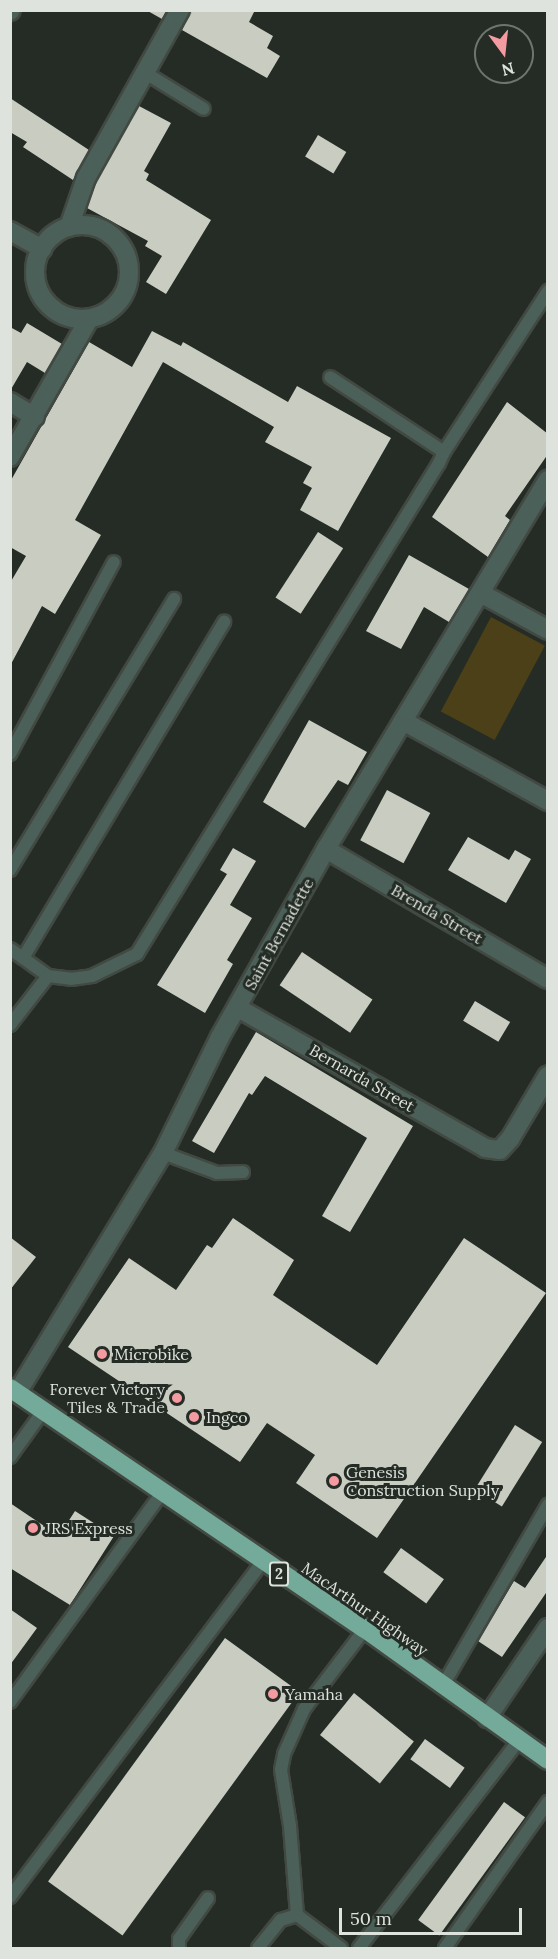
<!DOCTYPE html>
<html>
<head>
<meta charset="utf-8">
<style>
	body { margin:0 }
	#map { position:relative; width:558px; height:1959px; overflow:hidden; background:#242c25; font-family:Lora,serif }
	div>[style] { position:absolute }
	.green>* { inset:0; background:#4b4017; transform-origin:0 0 }
	.building>* { inset:0; background:#c9cdc1; transform-origin:0 0 }
	.roads { filter:drop-shadow(2px 0 #424943) drop-shadow(-2px 0 #424943) drop-shadow(0 2px #424943) drop-shadow(0 -2px #424943) }
	.lane>* { height:12px; margin:-6px; padding:0 6px; transform-origin:6px; border-radius:6px; background:#4b6059 }
	.street>* { height:18px; margin:-9px; padding:0 9px; transform-origin:9px; border-radius:9px; background:#4b6059 }
	.street>.ring { margin:-9px; padding:0; box-sizing:content-box; background:none; border:18px solid #4b6059; border-radius:50% }
	.highway>* { height:18px; margin:-9px; padding:0 9px; transform-origin:9px; border-radius:9px; background:#74aa99 }
	.dots>* { width:16px; height:16px; translate:-50% -50%; box-sizing:border-box; border:3px solid #242c25; border-radius:50% }
	span { translate:-50% -50%; white-space:nowrap; text-align:center; line-height:1.15; -webkit-text-stroke:6px #242c25; paint-order:stroke }
	.shield-label span { padding:2px 4px; background:#242c25; border:2px solid; border-radius:4px; -webkit-text-stroke-width:0 }
	.shield-label { font-size:15px; color:#dee3de; font-weight:700 }
	.street-label { font-size:16px; color:#dee3de }
	.poi-label { font-size:16px; color:#dee3de }
	.left { translate:0 -50%; text-align:left }
	.right { translate:-100% -50%; text-align:right }
	.frame { position:absolute; inset:0; border:12px solid #dee3de; pointer-events:none }
	.north { position:absolute; left:474px; top:24px; width:60px; height:60px; box-sizing:border-box; background:#242c25; border:2px solid #6e756f; border-radius:50%; rotate:165deg; font-size:16px; font-weight:700; line-height:24px; text-align:center; color:#dee3de }
	.north::after { content:''; display:block; margin:auto; width:21px; height:27px; background:#f49aa1; clip-path:polygon(50% 0,100% 100%,50% 72%,0 100%) }
	.scale { position:absolute; left:339px; top:1908px; width:183px; height:27px; box-sizing:border-box; border:3px solid #dee3de; border-top:0; padding-left:8px; font-size:18px; line-height:21px; white-space:nowrap; color:#dee3de; -webkit-text-stroke:4px #242c25; paint-order:stroke }
</style>
</head>
<body>
<div id="map">
	<div class="green">
		<div style="left:491px;top:617px;width:61px;height:107px;rotate:28deg"></div>
	</div>
	<div class="building">
		<div style="clip-path:polygon(146px 10px,167px 10px,162px 19px)"></div>
		<div style="clip-path:polygon(191px 10px,255px 10px,249px 22px,273px 36px,267px 48px,280px 56px,267px 78px,182px 30px)"></div>
		<div style="clip-path:polygon(10px 98px,89px 150px,73px 180px,23px 147px,27px 142px,10px 132px)"></div>
		<div style="clip-path:polygon(139px 106px,171px 123px,144px 171px,149px 174px,146px 180px,211px 220px,166px 294px,146px 282px,162px 256px,145px 246px,148px 241px,87px 208px,96px 183px)"></div>
		<div style="left:318px;top:135px;width:33px;height:25px;rotate:31deg"></div>
		<div style="clip-path:polygon(27px 323px,62px 344px,45px 373px,27px 362px,10px 391px,10px 327px,21px 333px)"></div>
		<div style="clip-path:polygon(152px 331px,181px 346px,183px 342px,288px 402px,297px 386px,391px 438px,338px 531px,300px 510px,312px 488px,303px 483px,312px 467px,265px 442px,274px 427px,163px 362px,75px 520px,101px 535px,55px 614px,42px 606px,10px 666px,10px 583px,26px 556px,10px 547px,10px 482px,89px 342px,132px 367px)"></div>
		<div style="clip-path:polygon(507px 402px,548px 434px,548px 454px,505px 516px,510px 520px,488px 557px,432px 517px)"></div>
		<div style="left:318px;top:532px;width:30px;height:78px;rotate:33deg"></div>
		<div style="clip-path:polygon(409px 555px,469px 589px,449px 622px,424px 607px,401px 649px,366px 631px)"></div>
		<div style="clip-path:polygon(309px 720px,367px 752px,348px 785px,338px 780px,305px 828px,263px 802px)"></div>
		<div style="left:387px;top:790px;width:49px;height:57px;rotate:28deg"></div>
		<div style="clip-path:polygon(468px 837px,509px 860px,515px 850px,531px 859px,506px 903px,448px 870px)"></div>
		<div style="clip-path:polygon(233px 848px,256px 861px,230px 905px,252px 918px,227px 960px,233px 964px,205px 1013px,157px 985px,227px 874px,220px 870px)"></div>
		<div style="left:302px;top:952px;width:85px;height:40px;rotate:34deg"></div>
		<div style="left:475px;top:1001px;width:41px;height:23px;rotate:31deg"></div>
		<div style="clip-path:polygon(256px 1032px,413px 1126px,350px 1232px,322px 1216px,367px 1138px,265px 1076px,252px 1095px,249px 1093px,214px 1153px,192px 1141px)"></div>
		<div style="clip-path:polygon(233px 1218px,294px 1260px,273px 1295px,377px 1365px,464px 1238px,546px 1293px,377px 1538px,296px 1483px,315px 1455px,267px 1423px,240px 1462px,68px 1347px,129px 1258px,176px 1290px,207px 1245px,212px 1248px)"></div>
		<div style="clip-path:polygon(10px 1237px,36px 1257px,10px 1290px)"></div>
		<div style="left:515px;top:1425px;width:32px;height:76px;rotate:32deg"></div>
		<div style="clip-path:polygon(10px 1503px,59px 1536px,75px 1511px,114px 1536px,70px 1605px,10px 1568px)"></div>
		<div style="left:401px;top:1548px;width:53px;height:30px;rotate:36deg"></div>
		<div style="clip-path:polygon(548px 1554px,548px 1590px,502px 1657px,478px 1641px,514px 1581px,525px 1588px)"></div>
		<div style="clip-path:polygon(10px 1609px,37px 1628px,10px 1665px)"></div>
		<div style="left:225px;top:1638px;width:92px;height:301px;rotate:36deg"></div>
		<div style="left:354px;top:1693px;width:77px;height:54px;rotate:39deg"></div>
		<div style="left:425px;top:1739px;width:49px;height:25px;rotate:36deg"></div>
		<div style="left:504px;top:1802px;width:26px;height:146px;rotate:36deg"></div>
	</div>
	<div class="roads">
		<div class="lane">
			<div style="left:144px;top:72px;width:70px;rotate:31.7deg"></div>
			<div style="left:444px;top:452px;width:192px;rotate:-57.1deg"></div>
			<div style="left:10px;top:754px;width:218px;rotate:-61.6deg"></div>
			<div style="left:10px;top:870px;width:317px;rotate:-58.8deg"></div>
			<div style="left:10px;top:949px;width:16px;rotate:35deg"></div>
			<div style="left:48px;top:976px;width:31px;rotate:-144deg"></div>
			<div style="left:23px;top:958px;width:392px;rotate:-59.1deg"></div>
			<div style="left:10px;top:1025px;width:62px;rotate:-52.2deg"></div>
			<div style="left:48px;top:976px;width:23px;rotate:7deg"></div>
			<div style="left:71px;top:979px;width:21px;rotate:-8deg"></div>
			<div style="left:92px;top:976px;width:50px;rotate:-26.1deg"></div>
			<div style="left:137px;top:954px;width:576px;rotate:-58.41deg"></div>
			<div style="left:439px;top:463px;width:12px;rotate:-66deg"></div>
			<div style="left:444px;top:452px;width:136px;rotate:-146.7deg"></div>
			<div style="left:163px;top:1153px;width:58px;rotate:20.3deg"></div>
			<div style="left:217px;top:1173px;width:26px;rotate:-2deg"></div>
			<div style="left:10px;top:1457px;width:57px;rotate:-54.3deg"></div>
			<div style="left:442px;top:1687px;width:211px;rotate:-59.8deg"></div>
			<div style="left:10px;top:1702px;width:258px;rotate:-54deg"></div>
			<div style="left:10px;top:1897px;width:419px;rotate:-53deg"></div>
			<div style="left:297px;top:1915px;width:89px;rotate:-94.5deg"></div>
			<div style="left:290px;top:1826px;width:57px;rotate:-99.1deg"></div>
			<div style="left:281px;top:1770px;width:16px;rotate:-79deg"></div>
			<div style="left:284px;top:1754px;width:49px;rotate:-66deg"></div>
			<div style="left:304px;top:1709px;width:101px;rotate:-52.7deg"></div>
			<div style="left:179px;top:1948px;width:9px;rotate:-90deg"></div>
			<div style="left:179px;top:1939px;width:50px;rotate:-54.7deg"></div>
			<div style="left:258px;top:1948px;width:36px;rotate:-51deg"></div>
			<div style="left:281px;top:1920px;width:17px;rotate:-17deg"></div>
			<div style="left:297px;top:1915px;width:55px;rotate:36.9deg"></div>
			<div style="left:359px;top:1948px;width:262px;rotate:-52.4deg"></div>
			<div style="left:445px;top:1948px;width:179px;rotate:-54.8deg"></div>
		</div>
		<div class="street">
			<div style="left:10px;top:11px;width:1px;rotate:-45deg"></div>
			<div class="ring" style="left:35px;top:225px;width:76px;height:76px"></div>
			<div style="left:69px;top:227px;width:52px;rotate:-70.9deg"></div>
			<div style="left:86px;top:178px;width:193px;rotate:-60.8deg"></div>
			<div style="left:10px;top:231px;width:37px;rotate:29deg"></div>
			<div style="left:10px;top:402px;width:29px;rotate:31deg"></div>
			<div style="left:10px;top:457px;width:159px;rotate:-60.2deg"></div>
			<div style="left:482px;top:594px;width:75px;rotate:28.6deg"></div>
			<div style="left:403px;top:721px;width:166px;rotate:28.9deg"></div>
			<div style="left:326px;top:849px;width:257px;rotate:30.4deg"></div>
			<div style="left:238px;top:1008px;width:284px;rotate:29.5deg"></div>
			<div style="left:485px;top:1148px;width:15px;rotate:8deg"></div>
			<div style="left:500px;top:1150px;width:15px;rotate:-48deg"></div>
			<div style="left:510px;top:1139px;width:74px;rotate:-59.3deg"></div>
			<div style="left:17px;top:1393px;width:281px;rotate:-58.7deg"></div>
			<div style="left:163px;top:1153px;width:129px;rotate:-63.8deg"></div>
			<div style="left:220px;top:1037px;width:216px;rotate:-60.6deg"></div>
			<div style="left:326px;top:849px;width:431px;rotate:-59deg"></div>
			<div style="left:487px;top:1718px;width:109px;rotate:-55.9deg"></div>
		</div>
		<div class="highway">
			<div style="left:10px;top:1388px;width:429px;rotate:34.2deg"></div>
			<div style="left:365px;top:1629px;width:225px;rotate:35.6deg"></div>
		</div>
	</div>
	<div class="dots">
		<div style="left:102px;top:1354px;background:#f49aa1"></div>
		<div style="left:177px;top:1398px;background:#f49aa1"></div>
		<div style="left:194px;top:1417px;background:#f49aa1"></div>
		<div style="left:334px;top:1481px;background:#f49aa1"></div>
		<div style="left:33px;top:1528px;background:#f49aa1"></div>
		<div style="left:273px;top:1694px;background:#f49aa1"></div>
	</div>
	<div class="shield-label">
		<span style="left:279px;top:1574px">2</span>
	</div>
	<div class="street-label">
		<span style="left:437px;top:914px;rotate:30deg">Brenda Street</span>
		<span style="left:279px;top:934px;rotate:-61deg">Saint Bernadette</span>
		<span style="left:362px;top:1078px;rotate:30deg">Bernarda Street</span>
		<span style="left:365px;top:1609px;rotate:35deg">MacArthur Highway</span>
	</div>
	<div class="poi-label">
		<span class="left" style="left:114px;top:1354px">Microbike</span>
		<span class="right" style="left:165px;top:1398px">Forever Victory<br>Tiles &amp; Trade</span>
		<span class="left" style="left:206px;top:1417px">Ingco</span>
		<span class="left" style="left:346px;top:1481px">Genesis<br>Construction Supply</span>
		<span class="left" style="left:45px;top:1528px">JRS Express</span>
		<span class="left" style="left:285px;top:1694px">Yamaha</span>
	</div>
	<div class="frame"></div>
	<div class="north">N</div>
	<div class="scale">50 m</div>
</div>
</body>
</html>
